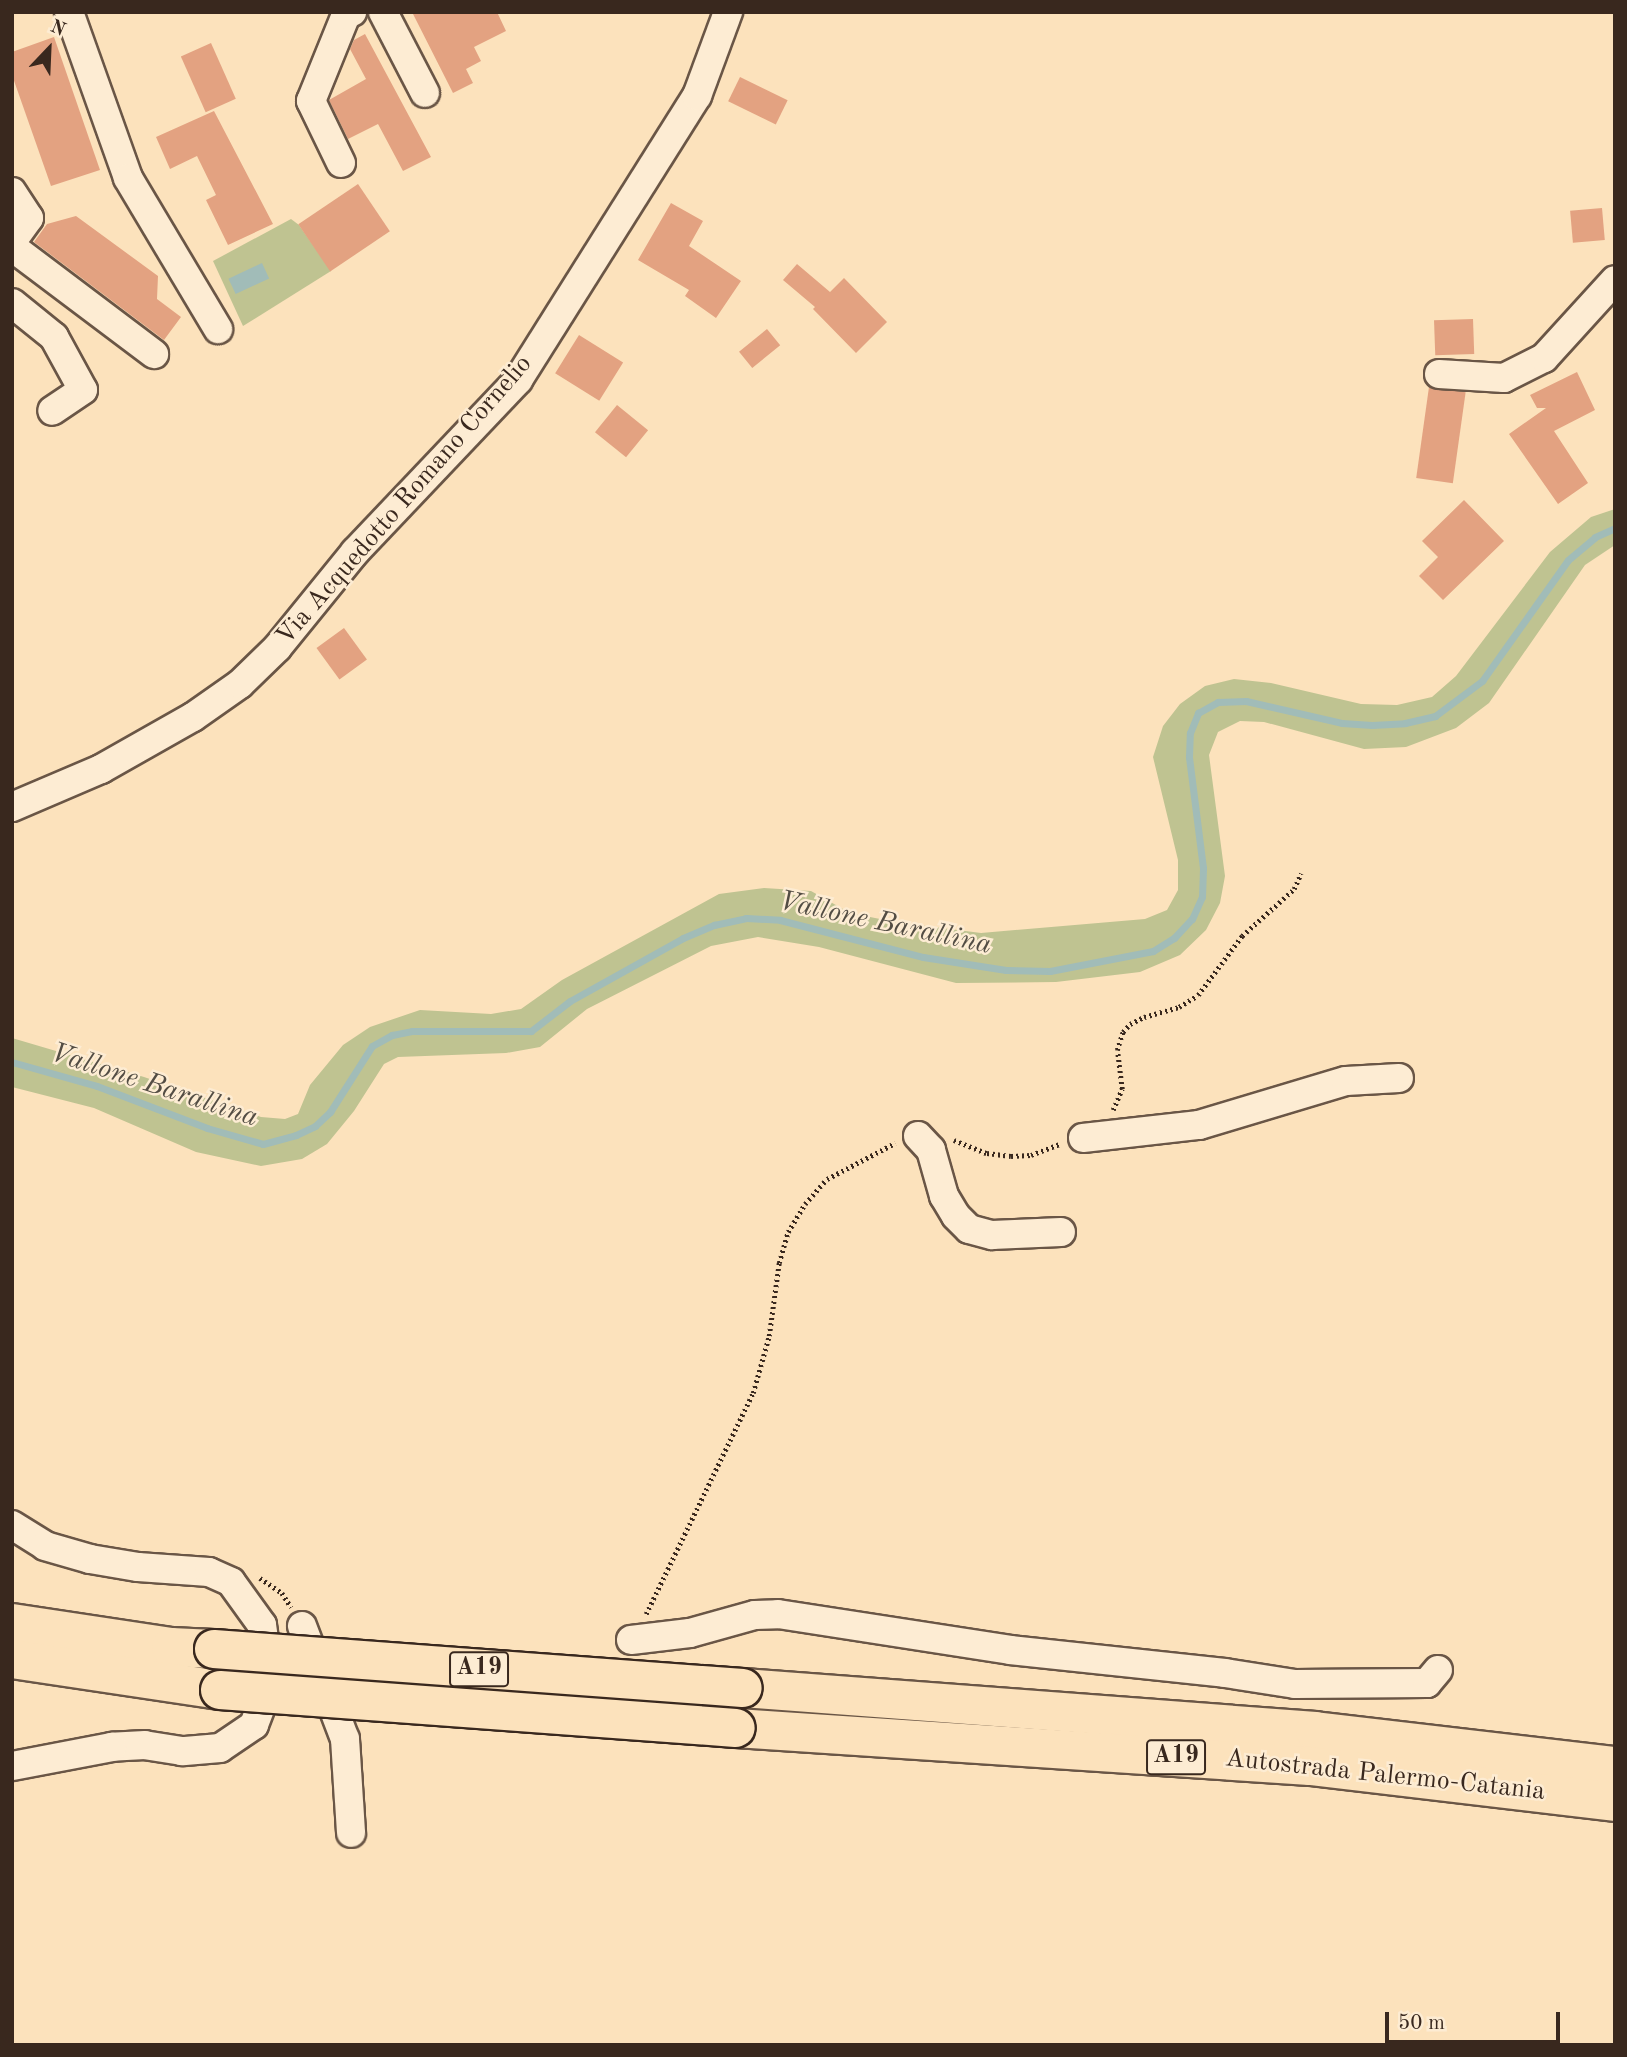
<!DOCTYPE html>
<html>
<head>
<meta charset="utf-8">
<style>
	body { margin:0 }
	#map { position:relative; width:1627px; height:2057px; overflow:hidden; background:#fce2bc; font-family:"Old Standard TT",serif }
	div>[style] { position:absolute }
	.green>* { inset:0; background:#bfc391 }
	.water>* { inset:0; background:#a1bcb8; transform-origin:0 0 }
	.stream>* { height:7px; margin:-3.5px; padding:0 3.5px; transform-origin:3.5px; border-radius:3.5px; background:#a1bcb8 }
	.building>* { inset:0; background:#e3a281; transform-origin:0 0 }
	.path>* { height:4.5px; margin-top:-2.25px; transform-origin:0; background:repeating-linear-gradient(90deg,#39281e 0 2px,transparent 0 5.5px) }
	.roads { filter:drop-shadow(2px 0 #6a5646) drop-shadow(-2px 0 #6a5646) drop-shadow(0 2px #6a5646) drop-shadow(0 -2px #6a5646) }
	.minor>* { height:28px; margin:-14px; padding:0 14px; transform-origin:14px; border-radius:14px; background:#fdecd3 }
	.highway>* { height:38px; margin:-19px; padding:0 19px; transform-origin:19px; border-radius:19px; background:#fce2bc }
	.bridges { filter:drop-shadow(2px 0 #39281e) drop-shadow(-2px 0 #39281e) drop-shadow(0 2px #39281e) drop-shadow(0 -2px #39281e) }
	.highway-bridge>* { height:38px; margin:-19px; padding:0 19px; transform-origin:19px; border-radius:19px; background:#fce2bc }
	span { translate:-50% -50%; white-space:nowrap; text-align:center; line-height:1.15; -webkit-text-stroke:5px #fdecd3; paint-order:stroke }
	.shield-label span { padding:2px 5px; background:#fdecd3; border:2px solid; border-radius:5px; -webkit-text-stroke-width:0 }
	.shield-label { font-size:24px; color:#39281e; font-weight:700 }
	.street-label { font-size:26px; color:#39281e }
	.water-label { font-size:28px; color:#534d44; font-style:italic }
	.frame { position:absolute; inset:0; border:14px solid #39281e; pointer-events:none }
	.north { position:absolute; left:14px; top:14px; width:70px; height:70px; -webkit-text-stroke:5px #fdecd3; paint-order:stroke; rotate:23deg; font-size:19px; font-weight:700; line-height:28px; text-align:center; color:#39281e }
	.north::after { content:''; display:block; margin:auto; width:24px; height:32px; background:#39281e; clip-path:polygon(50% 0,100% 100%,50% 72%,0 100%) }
	.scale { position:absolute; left:1385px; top:2012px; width:175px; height:32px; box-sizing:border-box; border:4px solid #39281e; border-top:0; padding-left:9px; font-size:21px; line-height:24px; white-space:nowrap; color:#39281e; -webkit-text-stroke:5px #fdecd3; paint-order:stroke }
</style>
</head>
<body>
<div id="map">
	<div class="green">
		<div style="clip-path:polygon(291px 219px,299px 225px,331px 271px,243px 326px,213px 261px)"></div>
		<div style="clip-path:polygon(1615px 509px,1615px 545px,1585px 565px,1489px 703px,1456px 728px,1406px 747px,1364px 749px,1264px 722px,1240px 721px,1218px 732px,1209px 755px,1225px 876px,1220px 903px,1206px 930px,1180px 955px,1140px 972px,1056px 982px,956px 983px,819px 947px,758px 937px,711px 946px,587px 1009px,540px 1047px,506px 1053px,398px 1057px,384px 1064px,354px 1111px,327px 1144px,302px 1159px,261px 1166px,196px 1152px,94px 1108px,12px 1087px,12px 1038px,144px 1077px,261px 1117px,285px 1119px,298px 1114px,310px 1085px,343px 1045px,370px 1027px,420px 1010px,491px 1014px,521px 1009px,562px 980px,719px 894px,764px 888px,811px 891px,850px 913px,895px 922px,981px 933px,1145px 919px,1167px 910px,1178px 890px,1178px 860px,1153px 757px,1163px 726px,1180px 704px,1205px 686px,1234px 679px,1271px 683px,1361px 704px,1397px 705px,1432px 697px,1456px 676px,1550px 552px,1591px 517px)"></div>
	</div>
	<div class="water">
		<div style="left:262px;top:263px;width:17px;height:37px;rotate:65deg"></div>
	</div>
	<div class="stream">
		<div style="left:12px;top:1062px;width:88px;rotate:15.8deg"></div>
		<div style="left:97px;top:1086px;width:118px;rotate:20.9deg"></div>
		<div style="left:207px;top:1128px;width:58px;rotate:15.9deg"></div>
		<div style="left:263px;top:1144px;width:34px;rotate:-15deg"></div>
		<div style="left:296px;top:1135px;width:21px;rotate:-25deg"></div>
		<div style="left:315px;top:1126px;width:21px;rotate:-43deg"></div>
		<div style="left:330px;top:1112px;width:78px;rotate:-57.5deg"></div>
		<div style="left:372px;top:1046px;width:23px;rotate:-29deg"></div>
		<div style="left:392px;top:1035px;width:20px;rotate:-11deg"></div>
		<div style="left:412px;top:1031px;width:119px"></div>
		<div style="left:531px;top:1031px;width:49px;rotate:-37.6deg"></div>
		<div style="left:570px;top:1001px;width:129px;rotate:-29.1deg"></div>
		<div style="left:683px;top:938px;width:34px;rotate:-23deg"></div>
		<div style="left:714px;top:925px;width:33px;rotate:-12deg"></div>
		<div style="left:746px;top:918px;width:34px;rotate:3deg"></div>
		<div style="left:780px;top:920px;width:148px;rotate:14.5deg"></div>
		<div style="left:923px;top:957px;width:84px;rotate:8.9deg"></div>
		<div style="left:1006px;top:970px;width:44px;rotate:1.3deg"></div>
		<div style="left:1050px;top:971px;width:105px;rotate:-11deg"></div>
		<div style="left:1153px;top:951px;width:25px;rotate:-32deg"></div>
		<div style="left:1174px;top:938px;width:26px;rotate:-47deg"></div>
		<div style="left:1192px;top:919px;width:24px;rotate:-66deg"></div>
		<div style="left:1202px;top:897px;width:29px;rotate:-88deg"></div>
		<div style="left:1203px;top:868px;width:112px;rotate:-97.2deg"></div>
		<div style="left:1189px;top:757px;width:24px;rotate:-88deg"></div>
		<div style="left:1190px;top:733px;width:22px;rotate:-68deg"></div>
		<div style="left:1198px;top:713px;width:23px;rotate:-29deg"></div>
		<div style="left:1218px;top:702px;width:28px;rotate:-2deg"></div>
		<div style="left:1246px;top:701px;width:98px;rotate:12.9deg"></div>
		<div style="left:1342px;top:723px;width:30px;rotate:4deg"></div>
		<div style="left:1372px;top:725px;width:33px;rotate:-3deg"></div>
		<div style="left:1405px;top:723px;width:31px;rotate:-13deg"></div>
		<div style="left:1435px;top:716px;width:59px;rotate:-36.7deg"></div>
		<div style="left:1482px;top:681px;width:148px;rotate:-54.6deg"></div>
		<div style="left:1568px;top:560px;width:35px;rotate:-40deg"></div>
		<div style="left:1595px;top:537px;width:22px;rotate:-24deg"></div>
	</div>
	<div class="building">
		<div style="clip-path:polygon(412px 12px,497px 12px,506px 31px,474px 47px,481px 61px,466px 69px,473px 83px,453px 93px)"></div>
		<div style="clip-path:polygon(365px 34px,431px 157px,403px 171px,378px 124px,348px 139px,329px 100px,366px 79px,350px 49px,354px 40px)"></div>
		<div style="clip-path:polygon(54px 37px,100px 170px,51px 186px,12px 75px,12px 52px)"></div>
		<div style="left:211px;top:43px;width:61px;height:33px;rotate:66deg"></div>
		<div style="left:740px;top:77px;width:53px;height:27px;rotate:26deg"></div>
		<div style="clip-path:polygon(214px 111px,273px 224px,228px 245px,206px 200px,216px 195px,197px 156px,170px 169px,156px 137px)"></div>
		<div style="left:358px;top:184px;width:57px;height:72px;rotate:56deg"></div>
		<div style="clip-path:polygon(671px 203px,703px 221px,689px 246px,741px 281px,716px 318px,685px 296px,689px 290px,638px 260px)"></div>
		<div style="left:1602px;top:208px;width:32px;height:32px;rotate:85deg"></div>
		<div style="clip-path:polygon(76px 216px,158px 276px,157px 299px,181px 317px,164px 340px,34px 242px,47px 224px)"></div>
		<div style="clip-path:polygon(797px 264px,830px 292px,844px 278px,887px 322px,856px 353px,813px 309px,815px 307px,783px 280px)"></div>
		<div style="left:1473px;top:319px;width:35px;height:39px;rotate:88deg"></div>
		<div style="left:767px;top:329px;width:21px;height:36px;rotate:51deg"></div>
		<div style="left:579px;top:335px;width:52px;height:45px;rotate:32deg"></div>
		<div style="clip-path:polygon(1577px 372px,1595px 410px,1554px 431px,1588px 483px,1558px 504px,1509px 434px,1546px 408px,1537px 408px,1530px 395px)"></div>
		<div style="left:1429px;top:387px;width:37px;height:92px;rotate:8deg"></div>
		<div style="left:617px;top:405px;width:40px;height:35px;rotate:39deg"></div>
		<div style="clip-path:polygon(1464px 500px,1504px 541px,1443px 600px,1419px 576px,1438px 557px,1422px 541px)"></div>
		<div style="left:344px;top:628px;width:39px;height:34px;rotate:54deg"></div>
	</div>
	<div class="path">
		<div style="left:1113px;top:1110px;width:23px;rotate:-67deg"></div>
		<div style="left:1122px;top:1089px;width:39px;rotate:-97deg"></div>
		<div style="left:1117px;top:1050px;width:19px;rotate:-72deg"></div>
		<div style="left:1123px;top:1032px;width:11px;rotate:-49deg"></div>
		<div style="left:1130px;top:1024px;width:16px;rotate:-27deg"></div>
		<div style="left:1144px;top:1017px;width:36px;rotate:-16deg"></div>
		<div style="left:1179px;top:1007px;width:22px;rotate:-32deg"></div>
		<div style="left:1198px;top:995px;width:74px;rotate:-53.3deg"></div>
		<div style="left:1242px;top:936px;width:70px;rotate:-42.1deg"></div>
		<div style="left:1294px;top:889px;width:17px;rotate:-66deg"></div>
		<div style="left:954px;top:1140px;width:35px;rotate:22deg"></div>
		<div style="left:987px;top:1153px;width:24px;rotate:7deg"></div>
		<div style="left:1011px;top:1156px;width:20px;rotate:-3deg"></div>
		<div style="left:1031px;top:1155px;width:31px;rotate:-21deg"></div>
		<div style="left:260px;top:1578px;width:27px;rotate:34deg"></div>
		<div style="left:282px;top:1593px;width:17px;rotate:57deg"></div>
		<div style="left:646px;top:1614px;width:246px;rotate:-64.2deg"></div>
		<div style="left:753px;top:1393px;width:59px;rotate:-74.3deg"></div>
		<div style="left:769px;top:1336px;width:74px;rotate:-82.2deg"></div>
		<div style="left:779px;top:1263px;width:32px;rotate:-74deg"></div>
		<div style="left:788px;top:1232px;width:33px;rotate:-59deg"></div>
		<div style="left:805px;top:1204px;width:33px;rotate:-49deg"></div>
		<div style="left:827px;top:1179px;width:77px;rotate:-27.9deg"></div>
	</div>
	<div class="roads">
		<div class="minor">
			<div style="left:69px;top:12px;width:176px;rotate:70.4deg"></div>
			<div style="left:128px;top:178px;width:176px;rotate:59.2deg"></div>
			<div style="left:383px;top:12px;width:91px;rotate:62.6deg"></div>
			<div style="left:341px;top:163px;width:69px;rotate:-115.8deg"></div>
			<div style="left:311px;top:101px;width:93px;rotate:-67.9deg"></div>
			<div style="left:346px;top:15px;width:7px;rotate:-27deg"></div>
			<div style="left:12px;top:192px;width:31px;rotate:57deg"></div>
			<div style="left:29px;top:218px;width:29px;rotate:126deg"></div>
			<div style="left:12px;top:247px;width:178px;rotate:37deg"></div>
			<div style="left:12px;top:303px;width:54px;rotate:39deg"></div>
			<div style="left:54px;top:337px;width:60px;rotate:61.3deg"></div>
			<div style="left:83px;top:390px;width:37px;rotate:146deg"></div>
			<div style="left:1439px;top:374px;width:65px;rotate:3.5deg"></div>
			<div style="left:1504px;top:378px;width:45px;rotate:-26.6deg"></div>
			<div style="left:1544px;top:358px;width:105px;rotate:-47.7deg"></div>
			<div style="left:12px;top:807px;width:97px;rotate:-23.1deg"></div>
			<div style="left:101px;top:769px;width:106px;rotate:-29.5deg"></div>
			<div style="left:193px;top:717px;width:57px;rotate:-35.1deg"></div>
			<div style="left:240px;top:684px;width:52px;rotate:-44.2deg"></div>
			<div style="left:277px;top:648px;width:124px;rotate:-50.9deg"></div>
			<div style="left:355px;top:552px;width:237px;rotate:-46.5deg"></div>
			<div style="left:518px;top:380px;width:336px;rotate:-57.8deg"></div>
			<div style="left:697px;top:96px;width:90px;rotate:-69.7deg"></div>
			<div style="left:918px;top:1136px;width:19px;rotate:47deg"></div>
			<div style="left:931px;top:1150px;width:48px;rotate:74.2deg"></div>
			<div style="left:944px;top:1196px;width:23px;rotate:59deg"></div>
			<div style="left:956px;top:1216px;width:18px;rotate:45deg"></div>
			<div style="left:969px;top:1229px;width:24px;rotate:15deg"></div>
			<div style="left:992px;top:1235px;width:69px;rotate:-2.5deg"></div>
			<div style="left:1083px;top:1138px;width:117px;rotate:-6.4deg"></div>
			<div style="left:1199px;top:1125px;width:153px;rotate:-16.7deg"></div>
			<div style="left:1346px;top:1081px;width:53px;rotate:-3.2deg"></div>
			<div style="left:12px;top:1525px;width:39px;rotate:32deg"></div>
			<div style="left:45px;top:1546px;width:47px;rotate:16.1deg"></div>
			<div style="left:90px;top:1559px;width:49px;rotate:9.5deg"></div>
			<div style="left:138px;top:1567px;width:71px;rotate:4deg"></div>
			<div style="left:209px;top:1572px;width:24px;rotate:24deg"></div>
			<div style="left:231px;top:1582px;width:53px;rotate:54.2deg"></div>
			<div style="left:262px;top:1625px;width:42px;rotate:81.9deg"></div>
			<div style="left:268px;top:1667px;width:29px;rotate:96deg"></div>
			<div style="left:265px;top:1696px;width:31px;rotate:111deg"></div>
			<div style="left:254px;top:1725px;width:41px;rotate:145.9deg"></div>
			<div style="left:220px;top:1748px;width:38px;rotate:175deg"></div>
			<div style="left:182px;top:1751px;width:37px;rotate:-171deg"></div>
			<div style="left:145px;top:1745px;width:33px;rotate:177deg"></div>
			<div style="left:112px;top:1747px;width:102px;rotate:169.2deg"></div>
			<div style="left:302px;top:1626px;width:121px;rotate:69.2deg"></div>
			<div style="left:345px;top:1739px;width:94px;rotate:86.3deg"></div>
			<div style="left:631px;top:1640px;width:59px;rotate:-6.8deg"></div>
			<div style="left:690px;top:1633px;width:67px;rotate:-15.5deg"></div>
			<div style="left:755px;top:1615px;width:23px;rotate:-2deg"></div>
			<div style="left:778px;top:1614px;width:235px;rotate:8.8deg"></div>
			<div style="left:1010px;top:1650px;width:216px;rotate:6.1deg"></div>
			<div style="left:1225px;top:1673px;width:71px;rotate:8.9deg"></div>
			<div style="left:1295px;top:1684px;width:132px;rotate:-0.4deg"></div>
			<div style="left:1427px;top:1683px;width:17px;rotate:-50deg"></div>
		</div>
		<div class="highway">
			<div style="left:12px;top:1623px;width:161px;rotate:8.6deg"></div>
			<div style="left:171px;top:1647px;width:43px;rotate:2.7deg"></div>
			<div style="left:12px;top:1659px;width:210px;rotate:8.5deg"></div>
			<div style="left:743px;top:1688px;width:574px;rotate:4.3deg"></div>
			<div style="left:1315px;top:1731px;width:302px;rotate:6.7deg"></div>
			<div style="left:736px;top:1728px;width:575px;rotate:3.79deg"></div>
			<div style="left:1310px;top:1766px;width:307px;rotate:6.7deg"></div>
		</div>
	</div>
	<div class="bridges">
		<div class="highway-bridge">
			<div style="left:214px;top:1649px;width:530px;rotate:4.22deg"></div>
			<div style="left:220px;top:1690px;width:517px;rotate:4.21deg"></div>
		</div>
	</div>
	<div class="shield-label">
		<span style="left:479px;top:1669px">A19</span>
		<span style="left:1176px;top:1757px">A19</span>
	</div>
	<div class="street-label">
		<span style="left:405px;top:501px;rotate:-49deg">Via Acquedotto Romano Cornelio</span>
		<span style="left:1385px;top:1776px;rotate:6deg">Autostrada Palermo-Catania</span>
	</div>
	<div class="water-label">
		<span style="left:885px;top:924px;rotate:12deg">Vallone Barallina</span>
		<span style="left:154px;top:1086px;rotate:18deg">Vallone Barallina</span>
	</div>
	<div class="frame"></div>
	<div class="north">N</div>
	<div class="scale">50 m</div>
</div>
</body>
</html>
